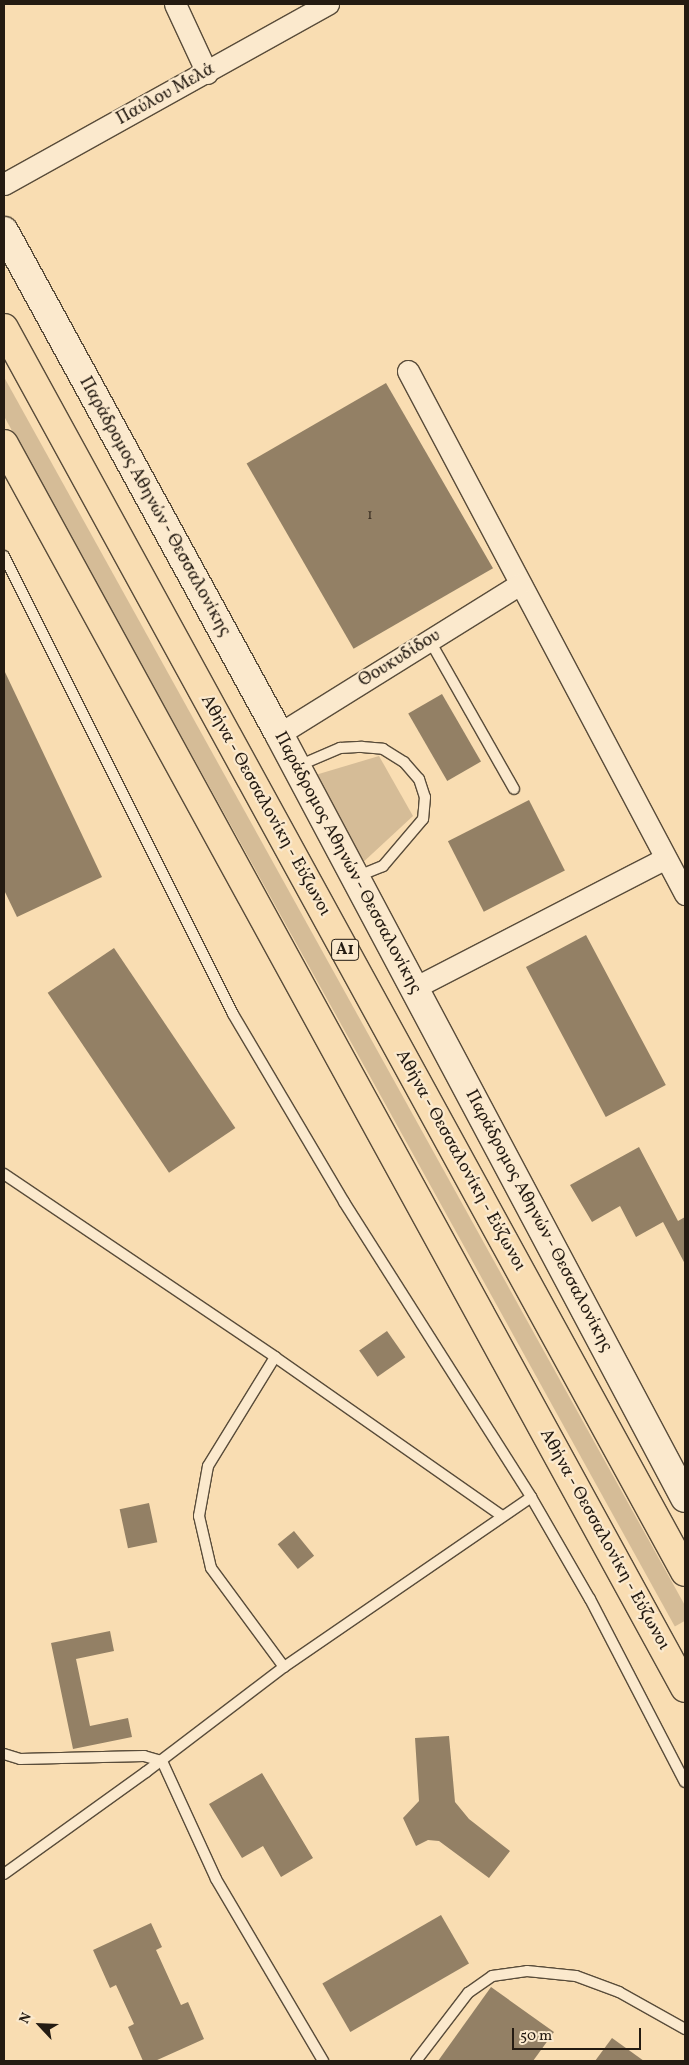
<!DOCTYPE html>
<html>
<head>
<meta charset="utf-8">
<style>
	body { margin:0 }
	#map { position:relative; width:689px; height:2065px; overflow:hidden; background:#f9ddb2; font-family:Vollkorn,serif }
	div>[style] { position:absolute }
	.green>* { inset:0; background:#d5bc97; transform-origin:0 0 }
	.building>* { inset:0; background:#938065; transform-origin:0 0 }
	.roads { filter:drop-shadow(1px 0 #594c3a) drop-shadow(-1px 0 #594c3a) drop-shadow(0 1px #594c3a) drop-shadow(0 -1px #594c3a) }
	.lane>* { height:10px; margin:-5px; padding:0 5px; transform-origin:5px; border-radius:5px; background:#fbe9cd }
	.street>* { height:21px; margin:-10.5px; padding:0 10.5px; transform-origin:10.5px; border-radius:10.5px; background:#fbe9cd }
	.secondary>* { height:28px; margin:-14px; padding:0 14px; transform-origin:14px; border-radius:14px; background:#fbe9cd }
	.highway>* { height:28px; margin:-14px; padding:0 14px; transform-origin:14px; border-radius:14px; background:#f9ddb2 }
	span { translate:-50% -50%; white-space:nowrap; text-align:center; line-height:1.15; -webkit-text-stroke:4.5px #fbe9cd; paint-order:stroke }
	.number-label { font-size:15px; color:#403427 }
	.number-label span { -webkit-text-stroke-width:0 }
	.shield-label span { padding:1px 4px; background:#fbe9cd; border:1px solid; border-radius:4px; -webkit-text-stroke-width:0 }
	.shield-label { font-size:16px; color:#241b12; font-weight:700 }
	.street-label { font-size:18px; color:#241b12 }
	.frame { position:absolute; inset:0; border:5px solid #241b12; pointer-events:none }
	.north { position:absolute; left:15px; top:2000px; width:50px; height:50px; -webkit-text-stroke:4px #fbe9cd; paint-order:stroke; rotate:295deg; font-size:14px; font-weight:700; line-height:20px; text-align:center; color:#241b12 }
	.north::after { content:''; display:block; margin:auto; width:18px; height:22px; background:#241b12; clip-path:polygon(50% 0,100% 100%,50% 72%,0 100%) }
	.scale { position:absolute; left:512px; top:2028px; width:129px; height:22px; box-sizing:border-box; border:2px solid #241b12; border-top:0; padding-left:6px; font-size:15px; line-height:18px; white-space:nowrap; color:#241b12; -webkit-text-stroke:4px #fbe9cd; paint-order:stroke }
</style>
</head>
<body>
<div id="map">
	<div class="green">
		<div style="left:4px;top:377px;width:1418px;height:19px;rotate:61deg"></div>
		<div style="clip-path:polygon(379px 756px,413px 816px,359px 866px,312px 776px)"></div>
	</div>
	<div class="building">
		<div style="left:386px;top:383px;width:214px;height:161px;rotate:60deg"></div>
		<div style="clip-path:polygon(4px 670px,102px 877px,17px 917px,4px 890px)"></div>
		<div style="left:442px;top:694px;width:78px;height:39px;rotate:60deg"></div>
		<div style="left:529px;top:800px;width:79px;height:91px;rotate:63deg"></div>
		<div style="left:586px;top:935px;width:170px;height:68px;rotate:62deg"></div>
		<div style="left:114px;top:948px;width:217px;height:80px;rotate:56deg"></div>
		<div style="clip-path:polygon(639px 1147px,678px 1221px,685px 1217px,685px 1264px,663px 1222px,636px 1237px,620px 1206px,592px 1222px,570px 1185px)"></div>
		<div style="left:387px;top:1331px;width:32px;height:34px;rotate:55deg"></div>
		<div style="left:149px;top:1503px;width:40px;height:30px;rotate:78deg"></div>
		<div style="left:294px;top:1531px;width:32px;height:21px;rotate:51deg"></div>
		<div style="clip-path:polygon(110px 1631px,114px 1651px,76px 1659px,90px 1726px,128px 1718px,132px 1737px,73px 1749px,51px 1643px)"></div>
		<div style="clip-path:polygon(449px 1736px,455px 1802px,469px 1819px,510px 1851px,489px 1878px,439px 1841px,428px 1840px,416px 1846px,403px 1818px,419px 1801px,415px 1738px)"></div>
		<div style="clip-path:polygon(262px 1773px,313px 1858px,281px 1877px,263px 1846px,242px 1858px,209px 1804px)"></div>
		<div style="left:441px;top:1915px;width:56px;height:137px;rotate:60deg"></div>
		<div style="clip-path:polygon(151px 1923px,162px 1947px,156px 1950px,181px 2005px,188px 2002px,204px 2039px,155px 2061px,143px 2061px,128px 2027px,134px 2024px,116px 1985px,110px 1988px,93px 1950px)"></div>
		<div style="clip-path:polygon(491px 1987px,554px 2032px,533px 2061px,438px 2061px)"></div>
		<div style="clip-path:polygon(612px 2038px,644px 2061px,595px 2061px)"></div>
	</div>
	<div class="roads">
		<div class="lane">
			<div style="left:4px;top:556px;width:512px;rotate:63.43deg"></div>
			<div style="left:233px;top:1014px;width:218px;rotate:59.4deg"></div>
			<div style="left:344px;top:1202px;width:349px;rotate:57.6deg"></div>
			<div style="left:430px;top:641px;width:170px;rotate:60.4deg"></div>
			<div style="left:298px;top:766px;width:46px;rotate:-23.2deg"></div>
			<div style="left:340px;top:748px;width:22px;rotate:-3deg"></div>
			<div style="left:362px;top:747px;width:21px;rotate:5deg"></div>
			<div style="left:383px;top:749px;width:25px;rotate:32deg"></div>
			<div style="left:404px;top:762px;width:23px;rotate:49deg"></div>
			<div style="left:419px;top:779px;width:19px;rotate:72deg"></div>
			<div style="left:425px;top:797px;width:22px;rotate:95deg"></div>
			<div style="left:423px;top:819px;width:62px;rotate:130.4deg"></div>
			<div style="left:383px;top:866px;width:29px;rotate:158deg"></div>
			<div style="left:4px;top:1174px;width:327px;rotate:34deg"></div>
			<div style="left:275px;top:1357px;width:277px;rotate:35deg"></div>
			<div style="left:275px;top:1357px;width:128px;rotate:121.6deg"></div>
			<div style="left:208px;top:1466px;width:51px;rotate:100.2deg"></div>
			<div style="left:199px;top:1516px;width:53px;rotate:77deg"></div>
			<div style="left:211px;top:1568px;width:123px;rotate:53.6deg"></div>
			<div style="left:4px;top:1754px;width:17px;rotate:17deg"></div>
			<div style="left:20px;top:1759px;width:124px;rotate:-1.4deg"></div>
			<div style="left:144px;top:1756px;width:19px;rotate:16deg"></div>
			<div style="left:162px;top:1761px;width:130px;rotate:65.4deg"></div>
			<div style="left:216px;top:1879px;width:211px;rotate:59.5deg"></div>
			<div style="left:4px;top:1874px;width:175px;rotate:-35.7deg"></div>
			<div style="left:146px;top:1772px;width:173px;rotate:-37.3deg"></div>
			<div style="left:284px;top:1667px;width:300px;rotate:-34.5deg"></div>
			<div style="left:531px;top:1497px;width:118px;rotate:60deg"></div>
			<div style="left:590px;top:1599px;width:206px;rotate:62.6deg"></div>
			<div style="left:416px;top:2061px;width:86px;rotate:-52.6deg"></div>
			<div style="left:468px;top:1993px;width:29px;rotate:-35deg"></div>
			<div style="left:492px;top:1976px;width:35px;rotate:-8deg"></div>
			<div style="left:527px;top:1971px;width:49px;rotate:5.8deg"></div>
			<div style="left:576px;top:1976px;width:46px;rotate:20.4deg"></div>
			<div style="left:619px;top:1992px;width:76px;rotate:29.3deg"></div>
		</div>
		<div class="street">
			<div style="left:175px;top:4px;width:76px;rotate:65.1deg"></div>
			<div style="left:4px;top:184px;width:371px;rotate:-29.1deg"></div>
			<div style="left:408px;top:371px;width:592px;rotate:62.09deg"></div>
			<div style="left:279px;top:734px;width:284px;rotate:-31.9deg"></div>
			<div style="left:414px;top:988px;width:281px;rotate:-27.3deg"></div>
		</div>
		<div class="secondary">
			<div style="left:4px;top:231px;width:573px;rotate:61.33deg"></div>
			<div style="left:279px;top:734px;width:865px;rotate:62.01deg"></div>
		</div>
		<div class="highway">
			<div style="left:4px;top:328px;width:1418px;rotate:61.3deg"></div>
			<div style="left:4px;top:444px;width:1418px;rotate:61.3deg"></div>
		</div>
	</div>
	<div class="number-label">
		<span style="left:370px;top:516px">1</span>
	</div>
	<div class="shield-label">
		<span style="left:345px;top:950px">Α1</span>
	</div>
	<div class="street-label">
		<span style="left:166px;top:95px;rotate:-29deg">Παύλου Μελά</span>
		<span style="left:154px;top:507px;rotate:61deg">Παράδρομος Αθηνών - Θεσσαλονίκης</span>
		<span style="left:400px;top:659px;rotate:-32deg">Θουκυδίδου</span>
		<span style="left:265px;top:806px;rotate:61deg">Αθήνα - Θεσσαλονίκη - Εύζωνοι</span>
		<span style="left:347px;top:863px;rotate:62deg">Παράδρομος Αθηνών - Θεσσαλονίκης</span>
		<span style="left:460px;top:1161px;rotate:61deg">Αθήνα - Θεσσαλονίκη - Εύζωνοι</span>
		<span style="left:538px;top:1221px;rotate:62deg">Παράδρομος Αθηνών - Θεσσαλονίκης</span>
		<span style="left:604px;top:1540px;rotate:61deg">Αθήνα - Θεσσαλονίκη - Εύζωνοι</span>
	</div>
	<div class="frame"></div>
	<div class="north">N</div>
	<div class="scale">50 m</div>
</div>
</body>
</html>
